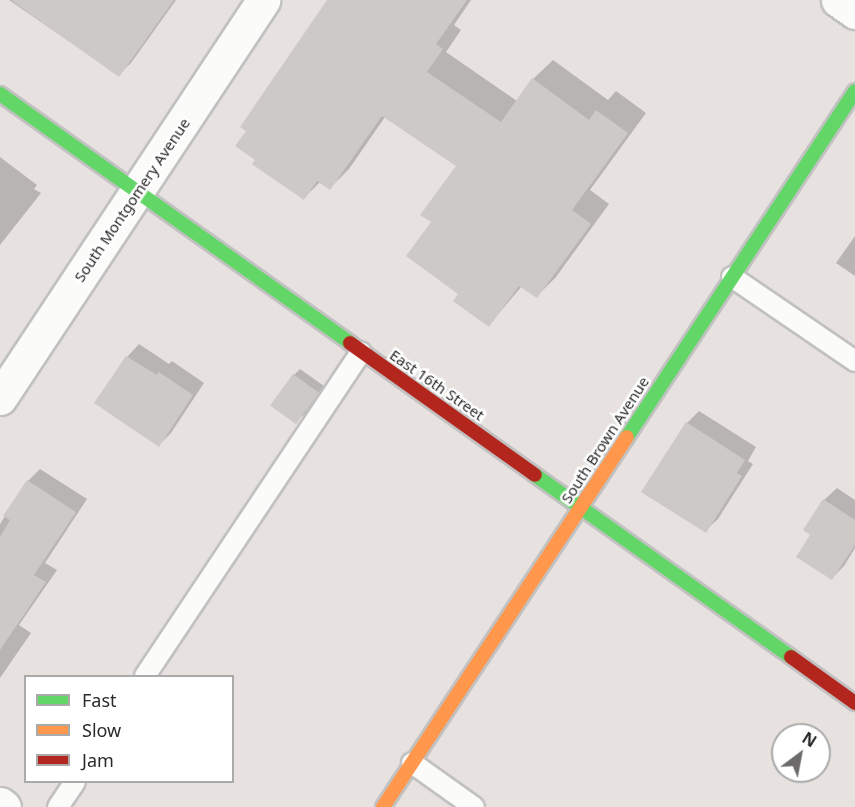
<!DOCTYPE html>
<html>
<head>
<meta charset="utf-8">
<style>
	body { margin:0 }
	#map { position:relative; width:855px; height:807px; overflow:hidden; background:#e7e2e0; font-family:"Noto Sans",sans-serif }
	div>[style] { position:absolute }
	.shadow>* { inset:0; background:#0003 }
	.building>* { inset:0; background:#ccc9c7; transform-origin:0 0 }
	.roads { filter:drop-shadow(2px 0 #c2c1c1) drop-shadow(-2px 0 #c2c1c1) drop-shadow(0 2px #c2c1c1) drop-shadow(0 -2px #c2c1c1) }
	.lane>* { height:20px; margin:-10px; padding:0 10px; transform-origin:10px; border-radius:10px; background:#fbfbfa }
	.street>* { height:33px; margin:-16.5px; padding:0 16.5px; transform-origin:16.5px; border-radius:16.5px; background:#fbfbfa }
	.fast>* { height:14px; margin:-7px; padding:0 7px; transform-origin:7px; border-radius:7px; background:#63d668 }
	.slow>* { height:14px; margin:-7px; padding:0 7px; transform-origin:7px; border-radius:7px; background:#ff974d }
	.jam>* { height:14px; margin:-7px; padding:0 7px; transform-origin:7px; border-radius:7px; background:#b3261e }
	span { translate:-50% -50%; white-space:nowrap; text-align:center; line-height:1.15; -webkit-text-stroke:5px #fff; paint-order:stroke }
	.street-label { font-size:15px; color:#2a2a2a }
	.legend { position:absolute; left:24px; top:675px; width:210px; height:108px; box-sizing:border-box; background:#fff; border:2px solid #aaa; margin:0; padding:8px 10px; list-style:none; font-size:18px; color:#2a2a2a }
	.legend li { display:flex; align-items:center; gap:12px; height:30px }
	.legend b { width:30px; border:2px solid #aaa }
	.north { position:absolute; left:771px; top:723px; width:60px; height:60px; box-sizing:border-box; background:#fff; border:2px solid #aaa; border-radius:50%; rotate:32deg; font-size:16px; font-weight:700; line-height:24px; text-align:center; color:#2a2a2a }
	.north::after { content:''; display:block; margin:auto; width:21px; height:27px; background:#6c6a6a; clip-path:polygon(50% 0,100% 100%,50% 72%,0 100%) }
</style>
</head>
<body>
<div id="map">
	<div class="shadow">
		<div style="clip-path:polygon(9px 0,176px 0,131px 63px,118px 75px)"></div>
		<div style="clip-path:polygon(329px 0,471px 0,454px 25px,461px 30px,446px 52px,517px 101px,533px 79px,553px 60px,608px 100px,616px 91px,646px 113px,590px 190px,609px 204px,556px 277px,537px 296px,522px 286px,489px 325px,460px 294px,433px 222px,458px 166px,385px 117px,349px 169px,330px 188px,320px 182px,304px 198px)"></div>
		<div style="clip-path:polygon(0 157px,37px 185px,34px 189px,41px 193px,0 245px)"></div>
		<div style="clip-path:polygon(855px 236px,855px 276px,836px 263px)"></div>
		<div style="clip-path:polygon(139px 344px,169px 364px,172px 361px,204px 383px,171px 433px,159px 445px,96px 403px,127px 357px)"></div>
		<div style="clip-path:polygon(300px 369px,324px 386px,303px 418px,294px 375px)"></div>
		<div style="clip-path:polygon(699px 411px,756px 447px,748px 461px,753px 464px,718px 519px,705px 531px,687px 423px)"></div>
		<div style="clip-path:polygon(40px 469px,87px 499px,45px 563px,57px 570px,19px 625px,31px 633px,0 678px,0 524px,28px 481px)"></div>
		<div style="clip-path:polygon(837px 488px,855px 500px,855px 548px,844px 566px,832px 578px,812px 534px,824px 500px)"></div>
	</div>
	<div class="building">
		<div style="clip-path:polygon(11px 0,174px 0,119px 77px)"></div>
		<div style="clip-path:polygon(327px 0,467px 0,436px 44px,443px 49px,427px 72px,501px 122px,532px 78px,589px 120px,596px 110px,628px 133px,572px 210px,591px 224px,537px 298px,519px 286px,489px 327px,453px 301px,458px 294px,406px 256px,431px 222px,420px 215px,456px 166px,382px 116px,330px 190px,317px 181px,304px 200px,252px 164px,255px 160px,235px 146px,246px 131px,240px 127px)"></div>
		<div style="clip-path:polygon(126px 356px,157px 375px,159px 372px,193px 395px,159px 447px,94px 403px)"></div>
		<div style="left:293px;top:374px;width:32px;height:39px;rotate:36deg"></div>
		<div style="clip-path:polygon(686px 422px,745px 460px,737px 473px,742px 476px,706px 533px,641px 492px)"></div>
		<div style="clip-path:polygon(27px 480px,76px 512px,34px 575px,46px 582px,0 650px,0 537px,10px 520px,3px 516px)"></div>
		<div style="clip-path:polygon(823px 499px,855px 520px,855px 545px,832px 580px,796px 557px,810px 535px,803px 530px)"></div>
	</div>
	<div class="roads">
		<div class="lane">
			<div style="left:732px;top:277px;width:149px;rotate:34.3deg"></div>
			<div style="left:145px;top:676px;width:389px;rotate:-56.3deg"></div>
			<div style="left:412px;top:763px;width:76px;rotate:35.4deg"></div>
			<div style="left:58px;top:807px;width:30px;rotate:-56deg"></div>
		</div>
		<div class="street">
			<div style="left:838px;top:0;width:21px;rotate:35deg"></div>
			<div style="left:0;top:398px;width:477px;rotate:-56.5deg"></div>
			<div style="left:0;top:804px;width:5px;rotate:37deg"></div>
		</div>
		<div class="fast">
			<div style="left:0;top:94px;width:430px;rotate:35.4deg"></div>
			<div style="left:627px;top:437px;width:414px;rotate:-56.6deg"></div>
			<div style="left:535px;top:475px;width:314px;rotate:35.4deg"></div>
		</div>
		<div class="slow">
			<div style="left:383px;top:807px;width:443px;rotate:-56.6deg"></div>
		</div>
		<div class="jam">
			<div style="left:350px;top:343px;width:227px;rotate:35.5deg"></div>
			<div style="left:791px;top:657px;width:79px;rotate:35.7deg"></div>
		</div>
	</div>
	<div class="street-label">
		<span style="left:132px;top:200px;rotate:-56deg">South Montgomery Avenue</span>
		<span style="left:437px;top:385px;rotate:35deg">East 16th Street</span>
		<span style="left:605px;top:440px;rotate:-57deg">South Brown Avenue</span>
	</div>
	<ul class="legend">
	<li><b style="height:8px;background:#63d668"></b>Fast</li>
	<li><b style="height:8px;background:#ff974d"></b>Slow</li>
	<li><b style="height:8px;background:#b3261e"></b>Jam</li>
	</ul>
	<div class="north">N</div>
</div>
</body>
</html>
